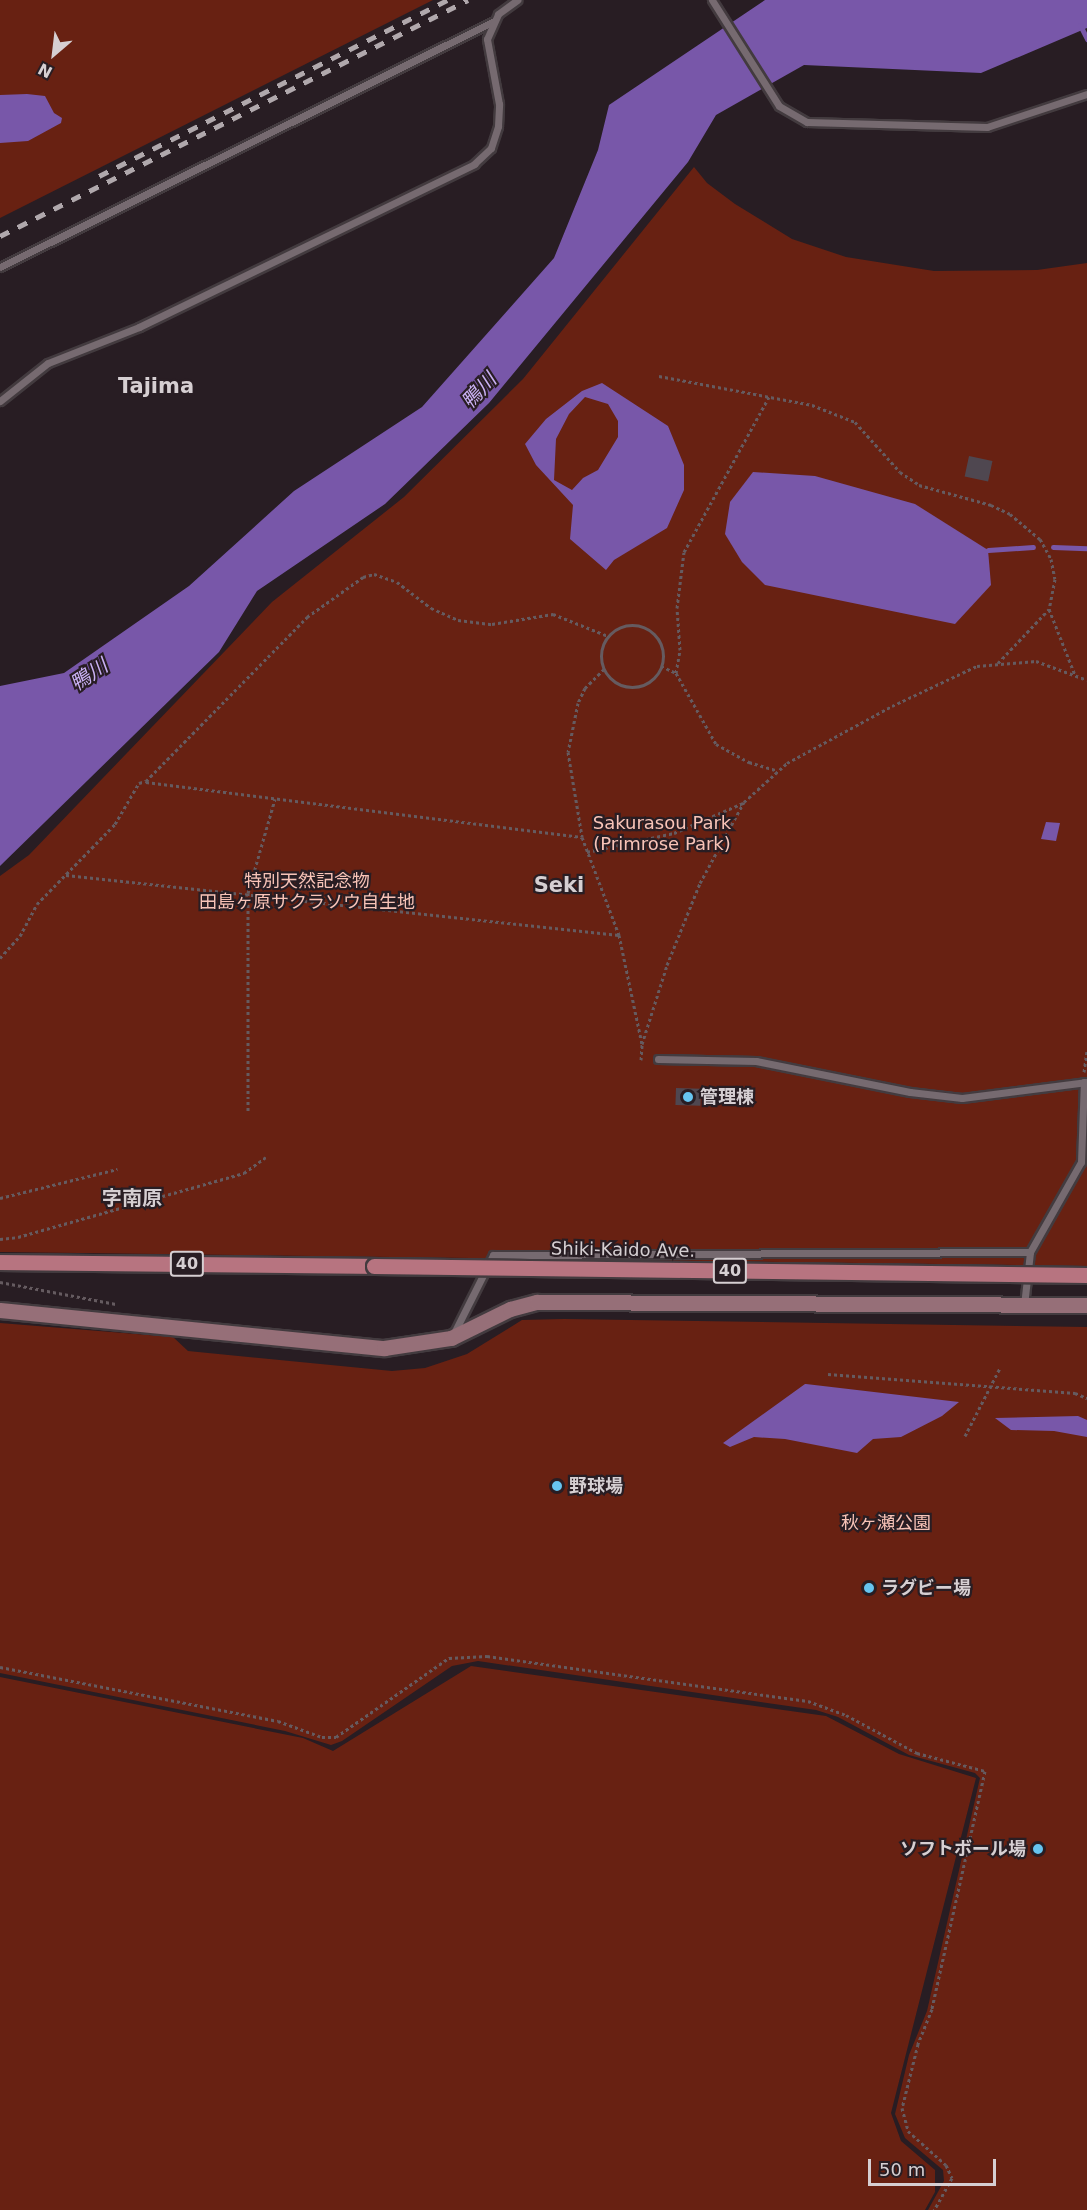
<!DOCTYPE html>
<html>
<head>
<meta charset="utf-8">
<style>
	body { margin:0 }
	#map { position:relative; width:1087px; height:2210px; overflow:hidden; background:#281d23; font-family:"DejaVu Sans","Noto Sans JP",sans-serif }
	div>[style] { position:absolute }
	.green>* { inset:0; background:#682112 }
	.water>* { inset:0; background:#7857a9 }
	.stream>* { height:5px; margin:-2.5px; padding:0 2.5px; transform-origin:2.5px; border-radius:2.5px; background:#7857a9 }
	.building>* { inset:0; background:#4f4750; transform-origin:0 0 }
	.path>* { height:3px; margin-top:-1.5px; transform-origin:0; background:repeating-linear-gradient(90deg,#655b60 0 3px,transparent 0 6px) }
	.path>.ring { margin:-1.5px; padding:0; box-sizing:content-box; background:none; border:3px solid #655b60; border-radius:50% }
	.roads { filter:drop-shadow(2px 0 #433b3f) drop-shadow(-2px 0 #433b3f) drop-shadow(0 2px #433b3f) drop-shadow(0 -2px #433b3f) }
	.lane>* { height:7px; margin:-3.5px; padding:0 3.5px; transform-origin:3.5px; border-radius:3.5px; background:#766a70 }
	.secondary>* { height:15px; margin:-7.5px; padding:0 7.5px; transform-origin:7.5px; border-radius:7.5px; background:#966f78 }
	.primary>* { height:15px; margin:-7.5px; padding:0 7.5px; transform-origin:7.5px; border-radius:7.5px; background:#b77480 }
	.rail>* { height:4.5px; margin-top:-2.25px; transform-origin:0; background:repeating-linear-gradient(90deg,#b0a8ac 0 10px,transparent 0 20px) }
	.bridges { filter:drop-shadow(2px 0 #433b3f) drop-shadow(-2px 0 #433b3f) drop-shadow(0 2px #433b3f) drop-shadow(0 -2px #433b3f) }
	.primary-bridge>* { height:15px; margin:-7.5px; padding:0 7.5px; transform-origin:7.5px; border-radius:7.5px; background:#b77480 }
	.dots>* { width:16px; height:16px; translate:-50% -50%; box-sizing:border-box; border:3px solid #281d23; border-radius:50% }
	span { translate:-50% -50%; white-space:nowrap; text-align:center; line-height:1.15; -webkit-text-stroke:4.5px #281d23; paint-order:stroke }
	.shield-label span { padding:2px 4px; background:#281d23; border:2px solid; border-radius:4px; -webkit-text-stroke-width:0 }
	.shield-label { font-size:16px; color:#d6cfd2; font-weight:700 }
	.park-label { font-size:18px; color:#f8c3b7 }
	.poi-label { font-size:18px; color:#d6cfd2; font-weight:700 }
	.left { translate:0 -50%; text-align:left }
	.right { translate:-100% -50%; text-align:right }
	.street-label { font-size:18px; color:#d6cfd2 }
	.water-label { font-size:20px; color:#cab2f4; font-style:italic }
	.neighbourhood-label { font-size:20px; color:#d6cfd2; font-weight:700 }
	.quarter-label { font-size:21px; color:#d6cfd2; font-weight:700 }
	.north { position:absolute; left:24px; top:24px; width:60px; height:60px; -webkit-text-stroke:4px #281d23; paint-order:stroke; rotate:208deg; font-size:16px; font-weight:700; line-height:24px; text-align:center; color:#d6cfd2 }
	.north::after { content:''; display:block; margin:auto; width:21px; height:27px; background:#d6cfd2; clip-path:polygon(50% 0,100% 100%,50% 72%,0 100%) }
	.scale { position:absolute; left:868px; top:2159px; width:128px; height:27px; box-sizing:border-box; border:3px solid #d6cfd2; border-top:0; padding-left:8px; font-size:18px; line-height:21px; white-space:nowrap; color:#d6cfd2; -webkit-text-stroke:4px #281d23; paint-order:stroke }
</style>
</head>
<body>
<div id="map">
	<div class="green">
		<div style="clip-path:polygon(0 0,433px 0,0 218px)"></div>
		<div style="clip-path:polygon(694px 167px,707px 183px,735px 204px,792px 239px,846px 257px,934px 271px,1037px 270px,1087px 263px,1087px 1266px,0 1252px,0 876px,29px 855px,272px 602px,404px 497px,523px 379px)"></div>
		<div style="clip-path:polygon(564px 1319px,1087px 1327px,1087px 2210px,928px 2210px,944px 2181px,943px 2170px,905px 2138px,895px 2114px,909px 2055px,927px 2011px,980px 1778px,975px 1773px,909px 1755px,838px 1717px,816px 1710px,478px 1661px,452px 1666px,342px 1741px,331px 1745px,285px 1731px,0 1673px,0 1323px,173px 1337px,188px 1351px,392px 1371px,425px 1368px,467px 1354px,522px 1320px)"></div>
		<div style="clip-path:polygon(471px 1666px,826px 1716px,899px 1754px,976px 1778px,891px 2113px,901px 2141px,935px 2170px,935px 2192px,925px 2210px,0 2210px,0 1677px,303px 1738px,333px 1751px)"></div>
	</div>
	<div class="water">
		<div style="clip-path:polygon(765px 0,1087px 0,1087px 28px,981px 73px,804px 65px,716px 115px,688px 162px,489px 403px,385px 504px,257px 591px,219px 652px,0 866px,0 686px,64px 673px,189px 586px,294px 491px,422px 407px,554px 258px,598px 150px,609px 105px)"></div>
		<div style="clip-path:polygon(27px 94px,45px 96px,54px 113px,62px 118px,61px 123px,28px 141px,0 143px,0 95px)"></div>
		<div style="clip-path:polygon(evenodd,602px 383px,668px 426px,684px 465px,684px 490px,667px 528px,614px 560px,606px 570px,570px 539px,573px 505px,536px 465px,525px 444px,546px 419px,582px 391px,602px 383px,585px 397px,608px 404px,618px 421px,618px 437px,598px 470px,583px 478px,572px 490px,554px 480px,556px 439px,569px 414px,585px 397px)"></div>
		<div style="clip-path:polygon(753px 472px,815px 476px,915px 504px,988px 550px,991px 585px,955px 624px,765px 585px,742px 562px,725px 534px,730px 502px)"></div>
		<div style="clip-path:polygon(1046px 822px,1060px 823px,1056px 841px,1041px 839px)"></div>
		<div style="clip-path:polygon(805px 1384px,806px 1384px,959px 1402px,942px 1416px,901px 1437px,873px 1439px,857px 1453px,785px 1439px,754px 1437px,730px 1447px,723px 1443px)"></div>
		<div style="clip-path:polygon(1078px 1416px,1087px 1420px,1087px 1437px,1054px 1431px,1011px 1430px,995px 1418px)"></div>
	</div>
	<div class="stream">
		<div style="left:1080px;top:25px;width:16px;rotate:63deg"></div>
		<div style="left:1053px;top:547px;width:34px;rotate:2deg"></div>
		<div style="left:988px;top:550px;width:45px;rotate:-3.8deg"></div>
	</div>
	<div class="building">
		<div style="left:969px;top:456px;width:24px;height:21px;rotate:12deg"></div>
		<div style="left:676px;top:1088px;width:25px;height:17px;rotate:2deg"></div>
	</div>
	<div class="path">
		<div style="left:659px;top:376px;width:156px;rotate:10.7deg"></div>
		<div style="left:812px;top:405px;width:46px;rotate:21.6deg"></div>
		<div style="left:855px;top:422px;width:67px;rotate:48deg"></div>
		<div style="left:900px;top:472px;width:23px;rotate:34deg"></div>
		<div style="left:919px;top:485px;width:75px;rotate:15.5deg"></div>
		<div style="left:991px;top:505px;width:21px;rotate:25deg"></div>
		<div style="left:1010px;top:514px;width:39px;rotate:40deg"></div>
		<div style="left:1040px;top:539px;width:23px;rotate:61deg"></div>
		<div style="left:1051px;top:559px;width:20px;rotate:79deg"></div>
		<div style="left:1055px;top:579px;width:31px;rotate:101deg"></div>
		<div class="ring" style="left:601px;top:625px;width:59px;height:59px"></div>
		<div style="left:998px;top:663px;width:74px;rotate:-46.6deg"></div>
		<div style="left:1049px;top:609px;width:71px;rotate:68.5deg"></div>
		<div style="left:661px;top:666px;width:17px;rotate:25deg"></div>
		<div style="left:676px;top:673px;width:81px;rotate:60.6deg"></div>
		<div style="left:716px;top:744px;width:38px;rotate:29deg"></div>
		<div style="left:749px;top:762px;width:30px;rotate:17deg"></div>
		<div style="left:604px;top:669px;width:27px;rotate:135deg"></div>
		<div style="left:585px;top:688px;width:17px;rotate:115deg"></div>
		<div style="left:578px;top:703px;width:50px;rotate:101.5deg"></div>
		<div style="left:568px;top:752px;width:86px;rotate:80.6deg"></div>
		<div style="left:582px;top:837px;width:105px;rotate:69.3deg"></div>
		<div style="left:619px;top:935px;width:111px;rotate:78.1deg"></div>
		<div style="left:642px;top:1044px;width:83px;rotate:-72.4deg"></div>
		<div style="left:667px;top:965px;width:88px;rotate:-68.1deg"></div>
		<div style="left:700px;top:883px;width:92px;rotate:-61.5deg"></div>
		<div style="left:744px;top:802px;width:58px;rotate:-42.2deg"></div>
		<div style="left:787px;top:763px;width:119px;rotate:-28.5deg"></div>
		<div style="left:892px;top:706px;width:94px;rotate:-25.2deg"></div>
		<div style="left:977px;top:666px;width:59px;rotate:-4.8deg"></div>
		<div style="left:1036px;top:661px;width:54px;rotate:20.4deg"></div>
		<div style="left:676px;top:673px;width:23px;rotate:-80deg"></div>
		<div style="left:680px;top:650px;width:42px;rotate:-94.1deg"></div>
		<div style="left:677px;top:608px;width:56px;rotate:-82.9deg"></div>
		<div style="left:684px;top:552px;width:177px;rotate:-61.3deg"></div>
		<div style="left:146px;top:782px;width:439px;rotate:7.2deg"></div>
		<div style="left:587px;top:852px;width:89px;rotate:-12.3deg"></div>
		<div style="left:674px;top:833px;width:75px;rotate:-23.5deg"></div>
		<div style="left:66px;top:875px;width:556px;rotate:6.19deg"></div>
		<div style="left:0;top:958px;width:30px;rotate:-48deg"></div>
		<div style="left:20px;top:936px;width:36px;rotate:-62deg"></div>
		<div style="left:37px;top:904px;width:112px;rotate:-45.7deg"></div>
		<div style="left:115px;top:824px;width:48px;rotate:-59.7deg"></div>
		<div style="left:139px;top:783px;width:7px;rotate:-16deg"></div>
		<div style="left:146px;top:781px;width:230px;rotate:-45.5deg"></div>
		<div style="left:307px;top:617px;width:69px;rotate:-35.5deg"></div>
		<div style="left:363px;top:577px;width:11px;rotate:-15deg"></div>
		<div style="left:374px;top:574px;width:24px;rotate:19deg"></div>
		<div style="left:397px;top:582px;width:43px;rotate:37.4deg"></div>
		<div style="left:431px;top:608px;width:30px;rotate:24deg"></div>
		<div style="left:458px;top:620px;width:34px;rotate:7deg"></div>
		<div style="left:492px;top:624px;width:62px;rotate:-9.3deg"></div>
		<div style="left:553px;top:614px;width:59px;rotate:21.8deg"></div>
		<div style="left:641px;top:1060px;width:16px;rotate:-86deg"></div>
		<div style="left:1084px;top:1072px;width:22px;rotate:-82deg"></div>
		<div style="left:248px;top:1111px;width:218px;rotate:-90deg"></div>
		<div style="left:248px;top:893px;width:98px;rotate:-74deg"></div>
		<div style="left:0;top:1198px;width:121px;rotate:-13.9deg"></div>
		<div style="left:0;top:1239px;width:18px;rotate:-6deg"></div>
		<div style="left:18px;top:1237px;width:235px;rotate:-15.8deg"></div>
		<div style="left:244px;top:1173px;width:27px;rotate:-36deg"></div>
		<div style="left:0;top:1282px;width:118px;rotate:10.7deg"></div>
		<div style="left:828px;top:1374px;width:248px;rotate:4.4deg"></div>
		<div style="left:1075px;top:1393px;width:13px;rotate:23deg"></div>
		<div style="left:965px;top:1436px;width:76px;rotate:-62.8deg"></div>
		<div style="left:0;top:1667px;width:283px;rotate:11deg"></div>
		<div style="left:278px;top:1721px;width:47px;rotate:20deg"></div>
		<div style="left:322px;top:1737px;width:14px"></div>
		<div style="left:336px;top:1737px;width:138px;rotate:-35deg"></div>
		<div style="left:449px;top:1658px;width:38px;rotate:-3deg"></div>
		<div style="left:487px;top:1656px;width:324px;rotate:8deg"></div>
		<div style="left:808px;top:1701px;width:40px;rotate:20.2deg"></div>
		<div style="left:846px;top:1715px;width:81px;rotate:28.2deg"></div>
		<div style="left:917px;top:1753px;width:70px;rotate:14.8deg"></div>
		<div style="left:985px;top:1771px;width:244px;rotate:102.6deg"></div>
		<div style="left:932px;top:2009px;width:38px;rotate:112deg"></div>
		<div style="left:918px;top:2044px;width:66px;rotate:104deg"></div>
		<div style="left:902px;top:2108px;width:24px;rotate:75deg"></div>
		<div style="left:908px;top:2131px;width:51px;rotate:41.8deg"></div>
		<div style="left:946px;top:2165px;width:14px;rotate:65deg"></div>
		<div style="left:952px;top:2178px;width:37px;rotate:119deg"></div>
	</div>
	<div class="roads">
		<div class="lane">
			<div style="left:712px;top:0;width:125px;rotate:57.7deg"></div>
			<div style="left:779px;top:106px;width:32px;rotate:30deg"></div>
			<div style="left:807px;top:122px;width:180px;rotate:1.6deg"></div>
			<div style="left:987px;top:127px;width:105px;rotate:-18.3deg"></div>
			<div style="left:0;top:267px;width:552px;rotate:-26.47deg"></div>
			<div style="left:0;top:401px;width:61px;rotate:-38.4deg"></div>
			<div style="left:48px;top:363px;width:98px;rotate:-21.6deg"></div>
			<div style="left:139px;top:327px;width:373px;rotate:-25.9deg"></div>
			<div style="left:474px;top:164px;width:23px;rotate:-43deg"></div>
			<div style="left:491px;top:148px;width:23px;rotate:-72deg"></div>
			<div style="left:498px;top:126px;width:22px;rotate:-87deg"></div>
			<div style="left:499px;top:104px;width:66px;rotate:-100.5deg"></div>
			<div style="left:487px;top:39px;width:27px;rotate:-66deg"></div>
			<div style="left:498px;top:14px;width:24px;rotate:-36deg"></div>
			<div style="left:658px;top:1059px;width:98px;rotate:1.2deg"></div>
			<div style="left:756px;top:1061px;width:157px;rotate:11.4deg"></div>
			<div style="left:910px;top:1092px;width:52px;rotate:6.6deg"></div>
			<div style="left:962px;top:1098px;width:126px;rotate:-7.3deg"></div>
			<div style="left:1024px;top:1305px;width:53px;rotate:-83.5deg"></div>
			<div style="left:1030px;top:1252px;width:103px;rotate:-60.5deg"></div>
			<div style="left:1081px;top:1162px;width:80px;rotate:-87.9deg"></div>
			<div style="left:454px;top:1333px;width:87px;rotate:-63.4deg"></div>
			<div style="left:493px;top:1255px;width:537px;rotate:-0.32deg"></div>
		</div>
		<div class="secondary">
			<div style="left:0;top:1310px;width:386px;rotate:5.7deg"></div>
			<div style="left:384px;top:1348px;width:68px;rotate:-8.5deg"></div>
			<div style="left:451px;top:1338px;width:66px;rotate:-26.2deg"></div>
			<div style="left:510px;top:1309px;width:28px;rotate:-15deg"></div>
			<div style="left:537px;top:1302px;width:550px;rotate:0.31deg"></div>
		</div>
		<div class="primary">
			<div style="left:0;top:1262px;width:374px;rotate:0.6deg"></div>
		</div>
	</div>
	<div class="rail">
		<div style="left:99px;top:176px;width:390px;rotate:-26.8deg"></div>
		<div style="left:0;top:236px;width:524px;rotate:-26.76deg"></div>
	</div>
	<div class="bridges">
		<div class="primary-bridge">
			<div style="left:374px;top:1266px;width:713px;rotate:0.72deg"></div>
		</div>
	</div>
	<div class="dots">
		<div style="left:688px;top:1097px;background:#67c4f0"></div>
		<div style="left:557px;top:1486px;background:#67c4f0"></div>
		<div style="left:869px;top:1588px;background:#67c4f0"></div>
		<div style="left:1038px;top:1849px;background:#67c4f0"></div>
	</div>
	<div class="shield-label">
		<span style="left:187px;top:1264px">40</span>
		<span style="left:730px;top:1271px">40</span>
	</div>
	<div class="park-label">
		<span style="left:662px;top:834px">Sakurasou Park<br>(Primrose Park)</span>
		<span style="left:307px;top:892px">特別天然記念物<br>田島ヶ原サクラソウ自生地</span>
		<span style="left:886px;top:1523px">秋ヶ瀬公園</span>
	</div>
	<div class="poi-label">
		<span class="left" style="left:700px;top:1097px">管理棟</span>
		<span class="left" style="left:569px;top:1486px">野球場</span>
		<span class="left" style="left:881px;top:1588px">ラグビー場</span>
		<span class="right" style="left:1026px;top:1849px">ソフトボール場</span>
	</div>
	<div class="street-label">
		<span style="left:623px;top:1250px;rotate:1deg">Shiki-Kaido Ave.</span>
	</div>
	<div class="water-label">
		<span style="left:479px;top:391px;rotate:-47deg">鴨川</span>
		<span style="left:89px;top:675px;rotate:-34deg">鴨川</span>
	</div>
	<div class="neighbourhood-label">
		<span style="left:132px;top:1198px">字南原</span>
	</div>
	<div class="quarter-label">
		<span style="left:156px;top:386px">Tajima</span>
		<span style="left:559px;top:885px">Seki</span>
	</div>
	<div class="north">N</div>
	<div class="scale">50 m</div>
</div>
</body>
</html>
